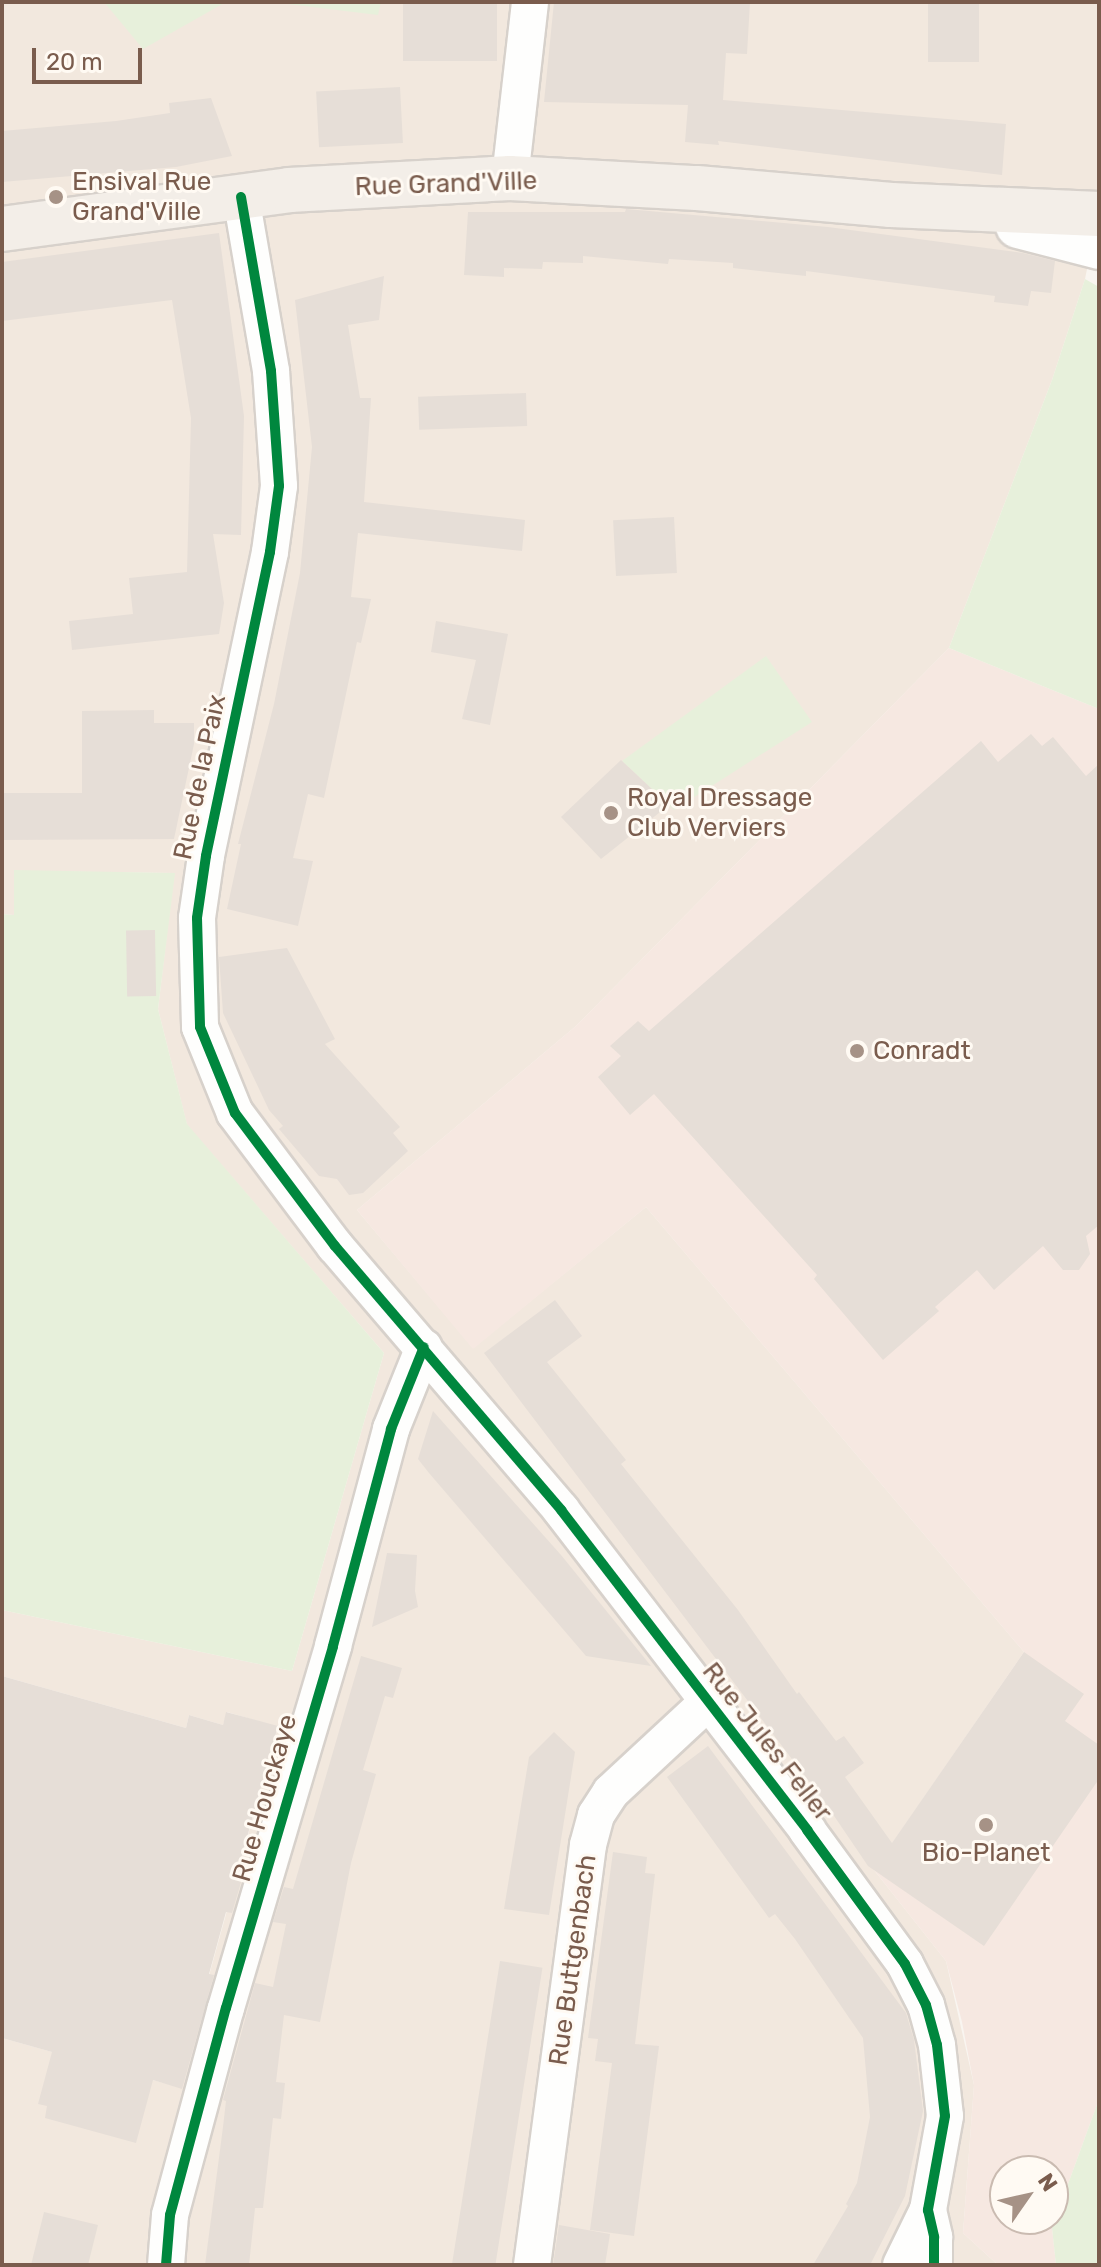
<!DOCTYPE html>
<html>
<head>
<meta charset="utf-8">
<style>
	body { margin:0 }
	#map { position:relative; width:1101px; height:2267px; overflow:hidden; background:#f9f5f0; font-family:Rubik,sans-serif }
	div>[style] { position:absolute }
	.residential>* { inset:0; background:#f2e8de }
	.commercial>* { inset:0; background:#f6e8e1 }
	.green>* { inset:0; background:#e7f0db }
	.building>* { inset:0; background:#e6ded7; transform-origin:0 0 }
	.roads { filter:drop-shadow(2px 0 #d7d1cb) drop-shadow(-2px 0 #d7d1cb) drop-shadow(0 2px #d7d1cb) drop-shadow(0 -2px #d7d1cb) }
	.street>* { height:36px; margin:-18px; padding:0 18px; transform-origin:18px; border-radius:18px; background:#fefefd }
	.secondary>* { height:44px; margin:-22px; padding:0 22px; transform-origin:22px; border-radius:22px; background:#fefefd }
	.primary>* { height:44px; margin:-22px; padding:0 22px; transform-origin:22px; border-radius:22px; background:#f3eee8 }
	.cycleway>* { height:10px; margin:-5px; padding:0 5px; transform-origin:5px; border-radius:5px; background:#00873e }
	.dots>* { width:22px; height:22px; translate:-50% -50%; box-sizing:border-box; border:4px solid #fffaf3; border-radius:50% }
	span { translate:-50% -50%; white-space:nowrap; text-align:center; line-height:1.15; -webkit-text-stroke:6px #fffaf3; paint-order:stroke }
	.poi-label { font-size:26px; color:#7a5c4d }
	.left { translate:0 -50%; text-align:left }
	.street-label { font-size:26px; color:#7a5c4d }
	.frame { position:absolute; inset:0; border:4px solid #7a5c4d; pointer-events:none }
	.north { position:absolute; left:989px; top:2155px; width:80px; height:80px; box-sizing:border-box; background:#fffaf3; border:2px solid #cabbb1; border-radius:50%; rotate:56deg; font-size:22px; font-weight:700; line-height:32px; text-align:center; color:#7a5c4d }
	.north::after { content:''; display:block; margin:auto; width:28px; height:36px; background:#a69286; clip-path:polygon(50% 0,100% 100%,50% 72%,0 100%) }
	.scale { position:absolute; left:32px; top:48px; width:110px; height:36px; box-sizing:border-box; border:4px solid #7a5c4d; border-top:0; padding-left:10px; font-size:24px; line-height:28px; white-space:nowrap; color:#7a5c4d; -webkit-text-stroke:6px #fffaf3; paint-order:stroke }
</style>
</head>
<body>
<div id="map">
	<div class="residential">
		<div style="clip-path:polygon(2px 2px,1099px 2px,1099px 210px,1085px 279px,1052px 380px,949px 648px,576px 1026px,357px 1210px,473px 1348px,646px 1207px,1024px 1652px,874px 1870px,946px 1961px,974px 2085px,963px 2233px,998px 2265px,2px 2265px,2px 2038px,178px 2087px,278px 1727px,227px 1712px,223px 1725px,189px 1715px,186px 1728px,2px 1676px,2px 1610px,292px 1671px,384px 1353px,187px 1125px,158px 1009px,174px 873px,14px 871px,14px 915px,2px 914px)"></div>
	</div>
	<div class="commercial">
		<div style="clip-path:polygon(evenodd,949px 648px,1099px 709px,1099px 2099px,1052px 2228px,1056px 2265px,998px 2265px,963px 2233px,974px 2085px,962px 2022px,946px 1961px,874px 1870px,1024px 1652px,646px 1207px,473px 1349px,357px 1210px,576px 1026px,949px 648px,1005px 2171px,1053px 2171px,1053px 2219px,1005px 2219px,1005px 2171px)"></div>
	</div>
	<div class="green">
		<div style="clip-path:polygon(104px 2px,226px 2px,143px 49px)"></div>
		<div style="clip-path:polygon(271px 2px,381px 2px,378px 15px)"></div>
		<div style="clip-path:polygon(1085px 279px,1099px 287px,1099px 709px,949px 648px,1052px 380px)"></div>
		<div style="clip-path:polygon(766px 656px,812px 722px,674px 810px,622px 761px)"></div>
		<div style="clip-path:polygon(14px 870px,175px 873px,158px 1009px,187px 1124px,384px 1353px,292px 1671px,2px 1610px,2px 914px,14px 915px)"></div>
		<div style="clip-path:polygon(1099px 2099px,1099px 2265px,1056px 2265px,1052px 2228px)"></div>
	</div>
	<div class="building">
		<div style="left:403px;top:2px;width:94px;height:59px"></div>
		<div style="clip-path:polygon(554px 2px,750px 2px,747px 54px,726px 53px,723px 100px,1006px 124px,1002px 175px,718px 141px,719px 145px,685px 142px,688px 105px,544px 102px)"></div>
		<div style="left:928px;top:2px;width:51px;height:60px"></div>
		<div style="left:400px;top:87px;width:56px;height:84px;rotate:87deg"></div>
		<div style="clip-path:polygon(211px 98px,232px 156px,176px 167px,2px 182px,2px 131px,116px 121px,170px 113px,169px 103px)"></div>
		<div style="clip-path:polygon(626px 209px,828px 227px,1023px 253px,1055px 261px,1051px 293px,1031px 291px,1028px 306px,994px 302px,995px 296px,806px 271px,806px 276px,733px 268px,733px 263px,669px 259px,668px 264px,583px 256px,583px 263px,543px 262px,542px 269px,504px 268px,504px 277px,464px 275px,468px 212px,625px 212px)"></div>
		<div style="clip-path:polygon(219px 233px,244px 416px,241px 535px,213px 534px,224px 603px,219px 634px,72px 650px,69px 621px,133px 614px,129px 578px,187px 572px,191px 418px,172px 300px,2px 321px,2px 262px)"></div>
		<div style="clip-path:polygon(384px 276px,379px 320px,348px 325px,360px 398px,371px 398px,364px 502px,525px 520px,522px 551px,358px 533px,351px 597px,371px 599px,361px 643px,357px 642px,324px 798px,308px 794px,293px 858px,313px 861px,298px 926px,227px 909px,241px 844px,238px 844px,274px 704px,300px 573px,312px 447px,295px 300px)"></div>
		<div style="left:526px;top:393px;width:33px;height:108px;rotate:88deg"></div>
		<div style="left:674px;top:517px;width:56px;height:61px;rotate:87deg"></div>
		<div style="clip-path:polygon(436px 621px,508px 634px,490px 725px,462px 719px,476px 660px,431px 652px)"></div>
		<div style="clip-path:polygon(154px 710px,154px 723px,194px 723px,194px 744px,174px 839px,2px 840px,2px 793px,82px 793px,82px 711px)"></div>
		<div style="clip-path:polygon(1031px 734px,1042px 746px,1053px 737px,1086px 776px,1099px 764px,1099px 1225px,1086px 1236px,1090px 1254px,1079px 1270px,1063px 1270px,1043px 1246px,994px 1290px,977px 1270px,935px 1307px,939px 1311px,883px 1360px,814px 1279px,817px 1275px,654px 1094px,630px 1115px,598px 1077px,621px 1056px,610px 1046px,638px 1021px,649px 1031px,981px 741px,998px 762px)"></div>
		<div style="clip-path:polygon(621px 760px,669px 805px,601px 859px,561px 817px)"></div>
		<div style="left:155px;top:930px;width:66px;height:29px;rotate:89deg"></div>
		<div style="clip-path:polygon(287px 948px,335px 1039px,325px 1044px,400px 1127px,393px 1133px,408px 1151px,363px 1193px,349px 1195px,337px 1179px,319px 1176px,279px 1129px,283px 1126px,269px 1110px,223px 1013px,219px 957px)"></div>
		<div style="clip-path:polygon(555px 1300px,582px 1336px,547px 1362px,626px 1460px,621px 1464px,738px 1610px,797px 1694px,799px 1692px,836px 1741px,844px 1736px,864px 1763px,845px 1777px,892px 1843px,1024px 1652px,1084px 1694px,1065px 1721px,1099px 1745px,1099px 1779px,984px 1946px,868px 1866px,826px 1804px,484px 1353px)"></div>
		<div style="clip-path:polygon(433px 1411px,561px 1555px,651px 1666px,586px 1656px,429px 1473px,418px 1459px)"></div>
		<div style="clip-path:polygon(387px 1553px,417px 1555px,415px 1591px,418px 1607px,372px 1627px)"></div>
		<div style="clip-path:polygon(361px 1656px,402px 1668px,393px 1698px,385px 1696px,363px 1770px,376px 1774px,351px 1863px,320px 2022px,284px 2015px,276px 2082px,285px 2083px,281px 2119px,273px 2118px,263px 2208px,255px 2208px,249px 2265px,205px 2265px,223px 2127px,226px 2101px,223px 2100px,255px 1983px,273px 1987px,286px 1924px,273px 1922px,284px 1887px,293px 1889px)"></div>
		<div style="clip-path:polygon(2px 1676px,186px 1728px,189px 1715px,223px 1725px,226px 1712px,278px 1726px,236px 1877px,242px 1879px,232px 1913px,226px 1912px,209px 1974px,214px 1975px,182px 2089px,153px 2080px,136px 2143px,45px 2118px,47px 2106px,38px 2104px,52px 2052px,2px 2038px)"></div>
		<div style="clip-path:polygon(554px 1732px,575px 1752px,549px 1915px,504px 1909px,529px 1757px)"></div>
		<div style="clip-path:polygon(708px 1746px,906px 2013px,914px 2040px,923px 2111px,905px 2196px,870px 2265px,813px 2265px,848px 2206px,846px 2204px,857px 2183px,870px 2117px,863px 2038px,795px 1939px,775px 1914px,769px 1918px,667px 1777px)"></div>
		<div style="clip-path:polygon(613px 1852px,647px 1857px,645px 1873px,655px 1874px,635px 2044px,659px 2046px,634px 2236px,590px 2230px,612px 2063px,595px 2061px,598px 2039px,588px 2038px)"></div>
		<div style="left:500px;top:1961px;width:43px;height:308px;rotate:9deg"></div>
		<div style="clip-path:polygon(44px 2212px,98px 2225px,88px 2265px,31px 2265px)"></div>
		<div style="clip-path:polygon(559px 2225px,610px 2234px,605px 2265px,553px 2265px)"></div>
	</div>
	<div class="roads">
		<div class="street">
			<div style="left:510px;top:178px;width:177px;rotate:-83.5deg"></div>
			<div style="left:241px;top:197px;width:177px;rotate:80.2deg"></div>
			<div style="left:271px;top:371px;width:115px;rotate:86deg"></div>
			<div style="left:279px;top:486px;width:67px;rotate:97.8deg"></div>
			<div style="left:270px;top:552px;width:311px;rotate:101.9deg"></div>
			<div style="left:206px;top:856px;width:63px;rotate:98.3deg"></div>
			<div style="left:197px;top:918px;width:109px;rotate:88.4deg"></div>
			<div style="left:200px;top:1027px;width:93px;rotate:67.9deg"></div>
			<div style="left:235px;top:1113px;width:166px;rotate:53.1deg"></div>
			<div style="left:335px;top:1246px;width:348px;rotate:49.4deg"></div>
			<div style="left:561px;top:1510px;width:404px;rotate:52.4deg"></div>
			<div style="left:807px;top:1830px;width:166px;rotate:53.8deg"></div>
			<div style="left:905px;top:1964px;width:46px;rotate:62.9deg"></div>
			<div style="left:926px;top:2005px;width:41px;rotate:74.6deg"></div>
			<div style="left:937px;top:2045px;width:71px;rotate:83.6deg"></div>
			<div style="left:945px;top:2116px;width:96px;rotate:100.3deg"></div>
			<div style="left:928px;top:2210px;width:28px;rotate:77deg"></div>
			<div style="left:934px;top:2237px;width:28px;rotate:90deg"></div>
			<div style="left:166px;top:2265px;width:50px;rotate:-85.4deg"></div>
			<div style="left:170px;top:2215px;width:214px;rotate:-74.9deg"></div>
			<div style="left:226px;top:2008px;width:377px;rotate:-73.5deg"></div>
			<div style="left:333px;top:1646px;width:225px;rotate:-75deg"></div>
			<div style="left:391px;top:1429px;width:88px;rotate:-68.1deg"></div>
			<div style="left:532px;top:2265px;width:424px;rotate:-82.4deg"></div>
			<div style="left:588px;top:1845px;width:31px;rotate:-75deg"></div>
			<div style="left:596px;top:1815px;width:27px;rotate:-57deg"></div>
			<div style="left:611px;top:1792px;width:132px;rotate:-42.9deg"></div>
			<div style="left:901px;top:2265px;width:61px;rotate:-63.9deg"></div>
		</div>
		<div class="secondary">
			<div style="left:1018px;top:226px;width:84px;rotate:14.5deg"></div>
		</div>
		<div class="primary">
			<div style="left:2px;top:229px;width:290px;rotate:-7.7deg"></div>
			<div style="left:289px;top:190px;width:221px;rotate:-3.1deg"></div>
			<div style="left:510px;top:178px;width:187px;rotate:3.1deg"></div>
			<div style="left:697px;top:188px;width:195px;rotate:5deg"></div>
			<div style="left:891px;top:205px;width:208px;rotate:2.5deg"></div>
		</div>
	</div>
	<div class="cycleway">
		<div style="left:241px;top:197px;width:177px;rotate:80.2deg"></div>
		<div style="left:271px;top:371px;width:115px;rotate:86deg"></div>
		<div style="left:279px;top:486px;width:67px;rotate:97.8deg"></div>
		<div style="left:270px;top:552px;width:311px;rotate:101.9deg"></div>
		<div style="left:206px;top:856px;width:63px;rotate:98.3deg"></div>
		<div style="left:197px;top:918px;width:109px;rotate:88.4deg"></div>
		<div style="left:200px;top:1027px;width:93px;rotate:67.9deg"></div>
		<div style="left:235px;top:1113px;width:166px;rotate:53.1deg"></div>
		<div style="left:335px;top:1246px;width:348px;rotate:49.4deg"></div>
		<div style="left:561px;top:1510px;width:404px;rotate:52.4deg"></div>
		<div style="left:807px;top:1830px;width:166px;rotate:53.8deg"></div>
		<div style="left:905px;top:1964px;width:46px;rotate:62.9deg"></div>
		<div style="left:926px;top:2005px;width:41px;rotate:74.6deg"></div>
		<div style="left:937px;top:2045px;width:71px;rotate:83.6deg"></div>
		<div style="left:945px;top:2116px;width:96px;rotate:100.3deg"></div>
		<div style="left:928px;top:2210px;width:28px;rotate:77deg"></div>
		<div style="left:934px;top:2237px;width:28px;rotate:90deg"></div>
		<div style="left:166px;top:2265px;width:50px;rotate:-85.4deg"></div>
		<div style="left:170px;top:2215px;width:214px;rotate:-74.9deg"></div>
		<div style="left:226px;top:2008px;width:377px;rotate:-73.5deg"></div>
		<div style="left:333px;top:1646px;width:225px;rotate:-75deg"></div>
		<div style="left:391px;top:1429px;width:88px;rotate:-68.1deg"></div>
	</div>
	<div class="dots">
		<div style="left:56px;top:197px;background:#a69286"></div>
		<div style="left:611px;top:813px;background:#a69286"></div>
		<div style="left:857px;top:1051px;background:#a69286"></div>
		<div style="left:986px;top:1825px;background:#a69286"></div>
	</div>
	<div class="poi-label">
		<span class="left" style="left:72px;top:197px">Ensival Rue<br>Grand'Ville</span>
		<span class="left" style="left:627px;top:813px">Royal Dressage<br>Club Verviers</span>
		<span class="left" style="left:873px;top:1051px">Conradt</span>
		<span style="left:986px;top:1853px">Bio-Planet</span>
	</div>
	<div class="street-label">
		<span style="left:446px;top:184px;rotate:-2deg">Rue Grand'Ville</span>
		<span style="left:200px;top:777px;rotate:-78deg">Rue de la Paix</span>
		<span style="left:767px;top:1742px;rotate:52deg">Rue Jules Feller</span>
		<span style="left:265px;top:1798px;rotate:-74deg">Rue Houckaye</span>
		<span style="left:573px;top:1960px;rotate:-82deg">Rue Buttgenbach</span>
	</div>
	<div class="frame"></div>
	<div class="north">N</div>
	<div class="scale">20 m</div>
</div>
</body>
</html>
